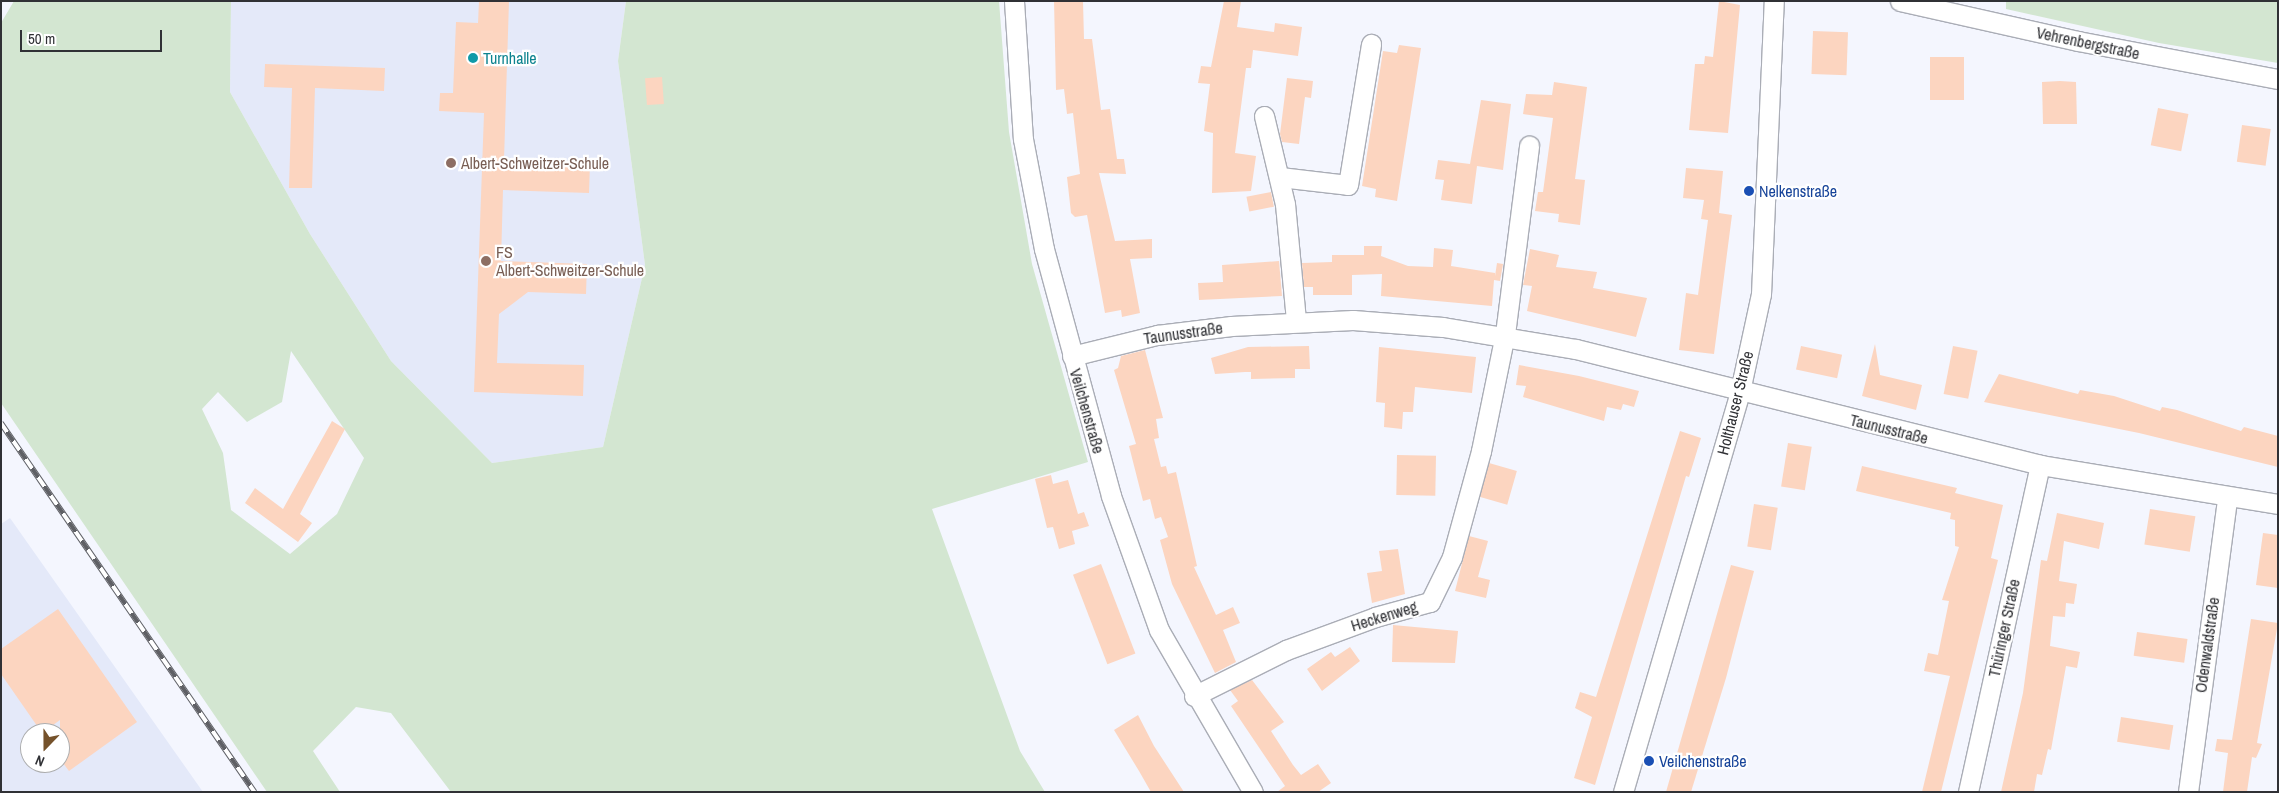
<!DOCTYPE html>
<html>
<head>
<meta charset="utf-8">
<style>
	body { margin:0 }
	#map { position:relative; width:2279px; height:793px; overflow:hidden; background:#f4f6fe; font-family:"Archivo Narrow",sans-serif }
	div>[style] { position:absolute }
	.built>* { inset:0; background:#e4e9f9 }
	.green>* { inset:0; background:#d3e6d1 }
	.building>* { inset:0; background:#fcd5c0; transform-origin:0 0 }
	.roads { filter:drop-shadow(1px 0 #aaadb6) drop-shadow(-1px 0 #aaadb6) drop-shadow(0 1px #aaadb6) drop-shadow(0 -1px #aaadb6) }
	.minor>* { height:19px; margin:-9.5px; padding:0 9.5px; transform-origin:9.5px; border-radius:9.5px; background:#fff }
	.rail>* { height:5.5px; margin-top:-2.75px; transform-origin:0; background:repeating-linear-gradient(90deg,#fff 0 11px,#5f6065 0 22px); box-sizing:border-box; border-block:1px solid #5f6065 }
	.dots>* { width:14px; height:14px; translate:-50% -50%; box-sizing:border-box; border:2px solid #fff; border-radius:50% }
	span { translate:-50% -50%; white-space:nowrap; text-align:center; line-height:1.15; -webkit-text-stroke:4.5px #fff; paint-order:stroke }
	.street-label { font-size:16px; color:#303135 }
	.culture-label { font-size:16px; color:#0d838f }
	.left { translate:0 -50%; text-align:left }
	.education-label { font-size:16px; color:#785e54 }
	.transit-label { font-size:16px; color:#164399 }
	.frame { position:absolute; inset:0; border:2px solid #303135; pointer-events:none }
	.north { position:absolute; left:20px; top:723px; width:50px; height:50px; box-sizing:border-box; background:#fff; border:1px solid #acadae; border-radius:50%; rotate:202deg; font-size:14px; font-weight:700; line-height:20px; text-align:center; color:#303135 }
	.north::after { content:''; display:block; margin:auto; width:18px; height:22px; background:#75522b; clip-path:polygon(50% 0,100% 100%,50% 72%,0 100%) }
	.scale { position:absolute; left:20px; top:30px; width:142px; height:22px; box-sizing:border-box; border:2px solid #303135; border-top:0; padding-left:6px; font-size:15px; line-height:18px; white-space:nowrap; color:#303135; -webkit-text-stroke:4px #fff; paint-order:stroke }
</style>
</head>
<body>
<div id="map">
	<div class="built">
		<div style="clip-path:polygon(231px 1px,626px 1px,618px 61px,645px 265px,603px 447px,492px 463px,391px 361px,310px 234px,230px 92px)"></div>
		<div style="clip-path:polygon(evenodd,10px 518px,203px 792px,1px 792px,1px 524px,10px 518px,30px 733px,60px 733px,60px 763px,30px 763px,30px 733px)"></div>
	</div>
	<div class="green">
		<div style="clip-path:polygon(evenodd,14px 1px,231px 1px,230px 92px,310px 234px,391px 361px,492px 463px,603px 447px,645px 265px,618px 61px,626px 1px,999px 1px,1009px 132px,1032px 264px,1088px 462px,932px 509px,1020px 751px,1045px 792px,451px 792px,391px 713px,356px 707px,313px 751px,340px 792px,267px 792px,1px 403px,1px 23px,14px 1px,291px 351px,364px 458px,337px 514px,290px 554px,231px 510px,223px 453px,202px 409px,218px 392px,247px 422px,282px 402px,291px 351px)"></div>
		<div style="clip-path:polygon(2006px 1px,2278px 1px,2278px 63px,2159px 43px,2006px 9px)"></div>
	</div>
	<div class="building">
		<div style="clip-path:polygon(479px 1px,509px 1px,504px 160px,590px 163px,589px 193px,503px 190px,501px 261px,587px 264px,586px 294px,528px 292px,499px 314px,497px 363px,584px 365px,583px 396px,474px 392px,484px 113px,439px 111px,440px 93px,453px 93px,456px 22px,478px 23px)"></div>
		<div style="clip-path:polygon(1054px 1px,1083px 1px,1084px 39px,1092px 39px,1101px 110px,1110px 109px,1117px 159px,1124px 159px,1126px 174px,1099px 173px,1115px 241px,1152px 239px,1152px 258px,1130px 259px,1140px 313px,1122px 317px,1121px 310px,1105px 313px,1087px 215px,1075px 217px,1071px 213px,1067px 177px,1080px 174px,1073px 113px,1067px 114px,1064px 89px,1056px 90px)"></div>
		<div style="clip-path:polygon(1224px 1px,1241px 1px,1237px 27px,1274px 32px,1275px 23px,1302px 27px,1298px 56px,1253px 50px,1251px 68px,1246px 68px,1235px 153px,1256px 156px,1251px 191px,1212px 193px,1213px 133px,1204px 131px,1210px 84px,1198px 83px,1201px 66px,1211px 67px)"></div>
		<div style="clip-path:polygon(1719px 1px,1740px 5px,1728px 133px,1689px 130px,1695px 64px,1704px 64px,1705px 56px,1713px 57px)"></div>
		<div style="left:1813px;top:31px;width:35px;height:43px;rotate:2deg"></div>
		<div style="clip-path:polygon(1399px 45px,1421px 48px,1397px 201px,1375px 197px,1376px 189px,1362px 186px,1383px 51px,1397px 53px)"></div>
		<div style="left:1930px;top:57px;width:34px;height:43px"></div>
		<div style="clip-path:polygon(265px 64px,385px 68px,384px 91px,315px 88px,312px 188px,289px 188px,292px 88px,264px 87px)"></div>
		<div style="left:662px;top:77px;width:27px;height:17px;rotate:86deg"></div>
		<div style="clip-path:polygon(1287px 78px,1313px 81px,1311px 98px,1305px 97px,1299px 144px,1282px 142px,1280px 134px)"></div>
		<div style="clip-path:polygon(2060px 81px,2076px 82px,2077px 124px,2043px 124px,2042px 82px)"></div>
		<div style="clip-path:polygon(1554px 82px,1587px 87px,1575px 179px,1585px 180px,1580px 225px,1558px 222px,1559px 214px,1535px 211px,1538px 192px,1543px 192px,1553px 118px,1523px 114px,1526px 94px,1552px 95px)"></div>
		<div style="clip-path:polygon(1481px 100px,1511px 104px,1503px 170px,1477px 166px,1472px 204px,1441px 200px,1444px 180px,1435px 179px,1438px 160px,1470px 164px)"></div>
		<div style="left:2158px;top:108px;width:31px;height:38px;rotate:11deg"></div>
		<div style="left:2242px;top:125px;width:29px;height:37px;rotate:8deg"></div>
		<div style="clip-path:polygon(1686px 168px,1723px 171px,1719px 213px,1732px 215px,1714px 354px,1679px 350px,1686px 293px,1698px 295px,1708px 220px,1701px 219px,1704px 200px,1683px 198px)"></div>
		<div style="left:1271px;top:192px;width:15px;height:25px;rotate:79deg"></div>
		<div style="clip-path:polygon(1364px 246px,1382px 246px,1381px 256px,1408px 266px,1433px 267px,1434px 248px,1453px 250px,1451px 266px,1495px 273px,1495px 276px,1497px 263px,1503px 264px,1500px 281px,1494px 280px,1492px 306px,1381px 296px,1382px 274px,1352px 275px,1352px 295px,1313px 295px,1313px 287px,1304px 287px,1302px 263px,1332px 262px,1332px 255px,1364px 255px)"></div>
		<div style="clip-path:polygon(1530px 249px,1559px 255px,1556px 267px,1597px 272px,1593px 288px,1647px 298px,1636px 337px,1527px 311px,1532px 286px,1523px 285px)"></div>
		<div style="clip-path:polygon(1279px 261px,1282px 296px,1199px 300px,1198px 283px,1223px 282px,1222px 265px)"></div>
		<div style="clip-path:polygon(1875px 344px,1880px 375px,1922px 385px,1916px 410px,1862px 396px)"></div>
		<div style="clip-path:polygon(1309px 346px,1310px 369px,1295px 369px,1295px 378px,1251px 379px,1251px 372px,1245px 372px,1215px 374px,1211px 358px,1248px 347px)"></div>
		<div style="left:1801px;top:346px;width:42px;height:24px;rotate:12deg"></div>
		<div style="left:1953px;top:346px;width:25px;height:49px;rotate:11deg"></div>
		<div style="clip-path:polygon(1379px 347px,1476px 357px,1472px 393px,1415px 387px,1413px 412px,1403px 412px,1402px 429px,1384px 427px,1385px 403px,1376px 402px)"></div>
		<div style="clip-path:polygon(1145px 350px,1163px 418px,1156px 419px,1159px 438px,1154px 439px,1161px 467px,1166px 466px,1168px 474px,1176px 472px,1197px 566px,1194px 567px,1216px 615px,1233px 607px,1240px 623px,1223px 630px,1236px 662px,1215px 673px,1172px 584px,1160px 540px,1168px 537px,1161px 517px,1155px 519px,1150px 499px,1143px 501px,1129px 446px,1136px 444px,1114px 370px,1118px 368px,1121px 356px)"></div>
		<div style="clip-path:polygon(1519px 365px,1579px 376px,1639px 391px,1634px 407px,1623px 404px,1621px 410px,1607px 407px,1604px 421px,1523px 397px,1526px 386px,1516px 385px)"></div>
		<div style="clip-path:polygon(1999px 374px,2078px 394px,2080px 390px,2114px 396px,2160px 411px,2162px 407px,2177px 410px,2241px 431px,2244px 427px,2278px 436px,2278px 467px,2139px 433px,1984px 402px)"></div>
		<div style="clip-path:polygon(332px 421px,345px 429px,300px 514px,312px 523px,298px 542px,245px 503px,255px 488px,283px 509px)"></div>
		<div style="clip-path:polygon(1680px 431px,1701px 438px,1689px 477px,1686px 476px,1595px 785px,1574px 778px,1592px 717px,1575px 708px,1580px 692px,1596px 697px)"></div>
		<div style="left:1788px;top:443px;width:24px;height:44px;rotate:9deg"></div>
		<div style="left:1397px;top:455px;width:39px;height:40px;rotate:1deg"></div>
		<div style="left:1489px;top:463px;width:29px;height:35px;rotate:16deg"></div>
		<div style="clip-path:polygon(1862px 466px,1957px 488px,1955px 493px,2003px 505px,1991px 558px,1998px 560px,1941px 792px,1922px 792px,1950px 676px,1924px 671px,1928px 653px,1938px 655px,1949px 601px,1942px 600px,1959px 547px,1955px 546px,1955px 520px,1950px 519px,1951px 513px,1856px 491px)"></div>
		<div style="clip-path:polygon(1051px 475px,1053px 484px,1068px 480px,1078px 514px,1084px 512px,1089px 526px,1072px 531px,1075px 544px,1059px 549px,1053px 527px,1047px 528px,1035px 479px)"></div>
		<div style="left:1754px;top:504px;width:24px;height:43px;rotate:9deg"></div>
		<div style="left:2150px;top:509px;width:46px;height:36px;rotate:9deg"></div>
		<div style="clip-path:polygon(2057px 513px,2104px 523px,2099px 549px,2064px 541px,2059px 581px,2077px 584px,2074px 604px,2066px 603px,2065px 617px,2053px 616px,2050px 646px,2080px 652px,2077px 668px,2066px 666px,2051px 750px,2048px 749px,2042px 775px,2037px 774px,2034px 792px,2001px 792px,2023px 693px,2041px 560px,2047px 561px)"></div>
		<div style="clip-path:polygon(2263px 533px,2278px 535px,2278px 588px,2256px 585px)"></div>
		<div style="clip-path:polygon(1469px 536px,1488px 541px,1478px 577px,1490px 580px,1486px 598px,1455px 591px)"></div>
		<div style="clip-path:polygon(1398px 549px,1405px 594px,1372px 603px,1367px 573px,1382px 571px,1379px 551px)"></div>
		<div style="left:1101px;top:564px;width:96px;height:30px;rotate:69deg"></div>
		<div style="clip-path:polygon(1731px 565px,1754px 571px,1726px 678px,1691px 792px,1666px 792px)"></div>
		<div style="clip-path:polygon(58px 609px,137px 722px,69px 771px,60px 759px,60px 720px,42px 733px,1px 674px,1px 649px)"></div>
		<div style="clip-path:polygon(2251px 619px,2278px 623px,2257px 743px,2262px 744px,2256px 758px,2252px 757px,2247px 792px,2223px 792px,2228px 753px,2215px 751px,2217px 739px,2232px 740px)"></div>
		<div style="clip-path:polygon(1393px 625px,1458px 631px,1455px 663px,1392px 662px)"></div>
		<div style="left:2137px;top:632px;width:51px;height:24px;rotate:8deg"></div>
		<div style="clip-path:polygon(1350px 647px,1360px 661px,1322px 691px,1307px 669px,1331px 652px,1335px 657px)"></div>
		<div style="clip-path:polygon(1252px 680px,1284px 722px,1271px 731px,1293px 765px,1301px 775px,1318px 764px,1331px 783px,1318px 792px,1277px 792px,1285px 786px,1231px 706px,1238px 701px,1230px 690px)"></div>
		<div style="clip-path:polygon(1138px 715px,1154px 746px,1184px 792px,1151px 792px,1139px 771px,1114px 730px)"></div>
		<div style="left:2121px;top:717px;width:53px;height:25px;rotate:9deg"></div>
	</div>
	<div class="roads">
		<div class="minor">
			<div style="left:1014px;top:1px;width:138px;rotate:86.3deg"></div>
			<div style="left:1023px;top:139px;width:112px;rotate:79.2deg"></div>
			<div style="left:1044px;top:249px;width:256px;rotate:74.8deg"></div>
			<div style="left:1111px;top:496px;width:142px;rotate:70.3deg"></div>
			<div style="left:1159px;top:630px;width:187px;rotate:59.9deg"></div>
			<div style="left:1900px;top:1px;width:182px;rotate:12.7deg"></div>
			<div style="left:2078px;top:41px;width:204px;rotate:10.8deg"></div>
			<div style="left:1264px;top:116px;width:90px;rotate:76.6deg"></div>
			<div style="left:1285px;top:204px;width:118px;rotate:84.6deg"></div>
			<div style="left:1280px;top:177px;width:68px;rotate:6.7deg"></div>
			<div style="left:1348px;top:185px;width:143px;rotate:-80.7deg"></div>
			<div style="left:1072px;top:356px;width:88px;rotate:-13.9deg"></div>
			<div style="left:1157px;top:335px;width:75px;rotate:-6.9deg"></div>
			<div style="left:1231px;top:326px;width:122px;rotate:-2.8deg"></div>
			<div style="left:1353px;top:320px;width:90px;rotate:4.4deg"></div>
			<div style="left:1443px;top:327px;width:135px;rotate:9.4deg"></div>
			<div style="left:1576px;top:349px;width:478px;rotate:14deg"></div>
			<div style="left:2040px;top:465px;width:241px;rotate:9.3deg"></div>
			<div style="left:1194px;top:696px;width:103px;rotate:-26.6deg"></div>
			<div style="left:1286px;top:650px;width:95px;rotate:-20.3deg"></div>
			<div style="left:1375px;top:617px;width:57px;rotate:-15.3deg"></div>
			<div style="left:1430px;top:602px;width:50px;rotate:-63.9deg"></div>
			<div style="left:1452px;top:557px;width:110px;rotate:-74.7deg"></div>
			<div style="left:1481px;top:451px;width:119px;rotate:-78.4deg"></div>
			<div style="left:1505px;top:334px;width:190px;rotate:-82.7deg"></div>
			<div style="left:1623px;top:792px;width:418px;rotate:-73.7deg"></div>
			<div style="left:1740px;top:391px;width:99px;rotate:-77.8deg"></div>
			<div style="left:1761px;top:294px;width:293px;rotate:-87.5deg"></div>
			<div style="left:1968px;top:792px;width:335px;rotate:-77.6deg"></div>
			<div style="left:2188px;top:792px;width:297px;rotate:-82.4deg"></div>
		</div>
	</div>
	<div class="rail">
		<div style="left:1px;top:423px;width:448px;rotate:55.5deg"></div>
	</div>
	<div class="dots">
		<div style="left:473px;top:58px;background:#0f9aa8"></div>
		<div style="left:451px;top:163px;background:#8d6e63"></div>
		<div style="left:1749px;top:191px;background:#1a4fb4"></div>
		<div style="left:486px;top:261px;background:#8d6e63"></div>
		<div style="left:1649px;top:761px;background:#1a4fb4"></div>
	</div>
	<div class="street-label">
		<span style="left:2088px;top:43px;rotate:12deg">Vehrenbergstraße</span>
		<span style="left:1183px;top:333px;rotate:-8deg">Taunusstraße</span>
		<span style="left:1735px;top:403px;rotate:-76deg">Holthauser Straße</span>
		<span style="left:1087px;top:411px;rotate:74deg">Veilchenstraße</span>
		<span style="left:1889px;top:429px;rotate:14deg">Taunusstraße</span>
		<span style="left:1384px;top:616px;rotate:-17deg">Heckenweg</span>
		<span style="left:2004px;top:628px;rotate:-78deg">Thüringer Straße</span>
		<span style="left:2207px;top:645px;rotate:-82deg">Odenwaldstraße</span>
	</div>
	<div class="culture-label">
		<span class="left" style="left:483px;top:58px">Turnhalle</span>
	</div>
	<div class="education-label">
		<span class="left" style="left:461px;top:163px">Albert-Schweitzer-Schule</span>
		<span class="left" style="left:496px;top:261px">FS<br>Albert-Schweitzer-Schule</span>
	</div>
	<div class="transit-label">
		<span class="left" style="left:1759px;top:191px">Nelkenstraße</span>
		<span class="left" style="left:1659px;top:761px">Veilchenstraße</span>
	</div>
	<div class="frame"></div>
	<div class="north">N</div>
	<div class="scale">50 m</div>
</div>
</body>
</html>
